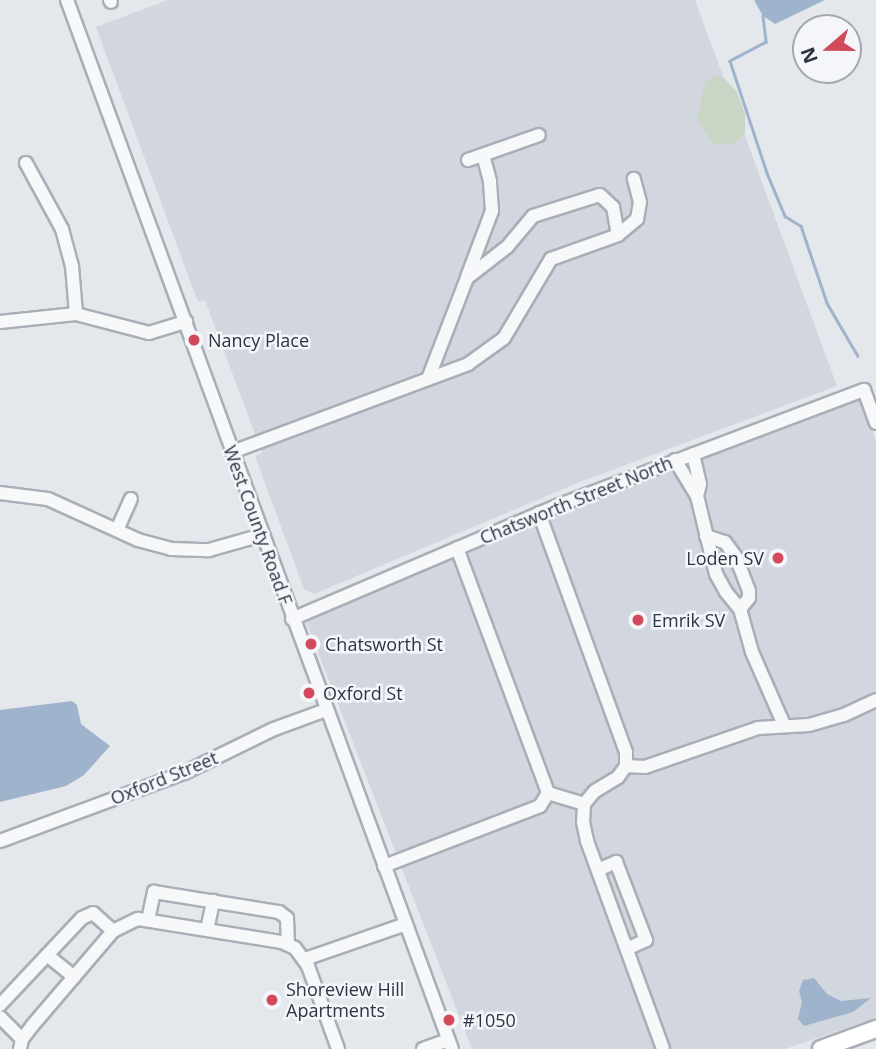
<!DOCTYPE html>
<html>
<head>
<meta charset="utf-8">
<style>
	body { margin:0 }
	#map { position:relative; width:876px; height:1049px; overflow:hidden; background:#e4e7ec; font-family:"Open Sans",sans-serif }
	div>[style] { position:absolute }
	.built>* { inset:0; background:#d2d6de }
	.green>* { inset:0; background:#c9d6c5 }
	.water>* { inset:0; background:#9fb4cc }
	.stream>* { height:2.5px; margin:-1.25px; padding:0 1.25px; transform-origin:1.25px; border-radius:1.25px; background:#9fb4cc }
	.roads { filter:drop-shadow(2px 0 #a9aeb7) drop-shadow(-2px 0 #a9aeb7) drop-shadow(0 2px #a9aeb7) drop-shadow(0 -2px #a9aeb7) }
	.minor>* { height:12px; margin:-6px; padding:0 6px; transform-origin:6px; border-radius:6px; background:#f7f8fa }
	.major>* { height:16px; margin:-8px; padding:0 8px; transform-origin:8px; border-radius:8px; background:#fff }
	.dots>* { width:19px; height:19px; translate:-50% -50%; box-sizing:border-box; border:4px solid #f4f6f9; border-radius:50% }
	span { translate:-50% -50%; white-space:nowrap; text-align:center; line-height:1.15; -webkit-text-stroke:5px #f4f6f9; paint-order:stroke }
	.poi-label { font-size:18px; color:#2b3445 }
	.left { translate:0 -50%; text-align:left }
	.right { translate:-100% -50%; text-align:right }
	.street-label { font-size:18px; color:#2b3445 }
	.north { position:absolute; left:792px; top:14px; width:70px; height:70px; box-sizing:border-box; background:#f4f6f9; border:2px solid #a4a8b1; border-radius:50%; rotate:250deg; font-size:19px; font-weight:700; line-height:28px; text-align:center; color:#2b3445 }
	.north::after { content:''; display:block; margin:auto; width:24px; height:32px; background:#d1495b; clip-path:polygon(50% 0,100% 100%,50% 72%,0 100%) }
</style>
</head>
<body>
<div id="map">
	<div class="built">
		<div style="clip-path:polygon(168px 0,695px 0,837px 386px,580px 482px,314px 594px,304px 589px,255px 456px,262px 453px,258px 442px,205px 300px,198px 302px,96px 27px)"></div>
		<div style="clip-path:polygon(860px 398px,876px 441px,876px 1018px,785px 1049px,472px 1049px,305px 619px,596px 497px)"></div>
	</div>
	<div class="green">
		<div style="clip-path:polygon(717px 76px,724px 78px,737px 92px,745px 114px,745px 133px,733px 145px,713px 144px,697px 120px,705px 82px)"></div>
	</div>
	<div class="water">
		<div style="clip-path:polygon(754px 0,825px 0,775px 24px,763px 16px)"></div>
		<div style="clip-path:polygon(72px 701px,77px 705px,81px 724px,110px 746px,84px 775px,66px 786px,0 802px,0 710px)"></div>
		<div style="clip-path:polygon(814px 978px,827px 994px,841px 1001px,871px 998px,853px 1012px,804px 1026px,798px 1019px,802px 1002px,799px 991px,803px 980px)"></div>
	</div>
	<div class="stream">
		<div style="left:763px;top:16px;width:26px;rotate:83deg"></div>
		<div style="left:766px;top:42px;width:41px;rotate:152.2deg"></div>
		<div style="left:730px;top:61px;width:118px;rotate:71.7deg"></div>
		<div style="left:767px;top:173px;width:47px;rotate:67.3deg"></div>
		<div style="left:785px;top:216px;width:19px;rotate:32deg"></div>
		<div style="left:801px;top:226px;width:81px;rotate:71.3deg"></div>
		<div style="left:827px;top:303px;width:61px;rotate:59.7deg"></div>
	</div>
	<div class="roads">
		<div class="minor">
			<div style="left:67px;top:0;width:1117px;rotate:69.85deg"></div>
			<div style="left:110px;top:0;width:2px;rotate:63deg"></div>
			<div style="left:468px;top:160px;width:75px;rotate:-19.4deg"></div>
			<div style="left:26px;top:163px;width:75px;rotate:61.4deg"></div>
			<div style="left:62px;top:229px;width:38px;rotate:75deg"></div>
			<div style="left:72px;top:266px;width:48px;rotate:85.2deg"></div>
			<div style="left:467px;top:277px;width:71px;rotate:-69.3deg"></div>
			<div style="left:492px;top:211px;width:30px;rotate:-94deg"></div>
			<div style="left:490px;top:181px;width:27px;rotate:-105deg"></div>
			<div style="left:0;top:322px;width:76px;rotate:-6deg"></div>
			<div style="left:76px;top:314px;width:75px;rotate:14.6deg"></div>
			<div style="left:149px;top:333px;width:39px;rotate:-17deg"></div>
			<div style="left:428px;top:379px;width:108px;rotate:-68.9deg"></div>
			<div style="left:467px;top:278px;width:51px;rotate:-37.8deg"></div>
			<div style="left:507px;top:247px;width:40px;rotate:-50deg"></div>
			<div style="left:533px;top:216px;width:70px;rotate:-17.4deg"></div>
			<div style="left:600px;top:195px;width:18px;rotate:43deg"></div>
			<div style="left:613px;top:207px;width:28px;rotate:80deg"></div>
			<div style="left:232px;top:452px;width:252px;rotate:-20.4deg"></div>
			<div style="left:468px;top:364px;width:44px;rotate:-35.8deg"></div>
			<div style="left:504px;top:338px;width:92px;rotate:-59.3deg"></div>
			<div style="left:551px;top:259px;width:71px;rotate:-19.7deg"></div>
			<div style="left:618px;top:235px;width:25px;rotate:-40deg"></div>
			<div style="left:637px;top:219px;width:17px;rotate:-80deg"></div>
			<div style="left:640px;top:202px;width:24px;rotate:-105deg"></div>
			<div style="left:693px;top:454px;width:31px;rotate:77deg"></div>
			<div style="left:700px;top:484px;width:12px;rotate:104deg"></div>
			<div style="left:675px;top:460px;width:42px;rotate:58.6deg"></div>
			<div style="left:697px;top:496px;width:80px;rotate:76.3deg"></div>
			<div style="left:716px;top:574px;width:21px;rotate:61deg"></div>
			<div style="left:726px;top:592px;width:22px;rotate:51deg"></div>
			<div style="left:740px;top:609px;width:45px;rotate:74.4deg"></div>
			<div style="left:752px;top:652px;width:80px;rotate:66.3deg"></div>
			<div style="left:0;top:493px;width:48px;rotate:7.1deg"></div>
			<div style="left:48px;top:499px;width:99px;rotate:24.5deg"></div>
			<div style="left:138px;top:540px;width:34px;rotate:15deg"></div>
			<div style="left:171px;top:549px;width:38px;rotate:2deg"></div>
			<div style="left:209px;top:550px;width:55px;rotate:-15.8deg"></div>
			<div style="left:539px;top:513px;width:254px;rotate:70deg"></div>
			<div style="left:626px;top:752px;width:14px;rotate:90deg"></div>
			<div style="left:117px;top:530px;width:34px;rotate:-66deg"></div>
			<div style="left:706px;top:536px;width:20px;rotate:18deg"></div>
			<div style="left:725px;top:542px;width:19px;rotate:54deg"></div>
			<div style="left:736px;top:557px;width:36px;rotate:69deg"></div>
			<div style="left:749px;top:591px;width:7px;rotate:90deg"></div>
			<div style="left:749px;top:598px;width:14px;rotate:129deg"></div>
			<div style="left:457px;top:548px;width:261px;rotate:69.6deg"></div>
			<div style="left:548px;top:793px;width:38px;rotate:17deg"></div>
			<div style="left:584px;top:804px;width:17px;rotate:-50deg"></div>
			<div style="left:595px;top:791px;width:27px;rotate:-31deg"></div>
			<div style="left:618px;top:777px;width:14px;rotate:-54deg"></div>
			<div style="left:626px;top:766px;width:19px;rotate:3deg"></div>
			<div style="left:645px;top:767px;width:120px;rotate:-19deg"></div>
			<div style="left:758px;top:728px;width:51px;rotate:-3.4deg"></div>
			<div style="left:809px;top:725px;width:36px;rotate:-16deg"></div>
			<div style="left:844px;top:715px;width:35px;rotate:-25deg"></div>
			<div style="left:292px;top:619px;width:290px;rotate:-23.1deg"></div>
			<div style="left:559px;top:505px;width:326px;rotate:-20.7deg"></div>
			<div style="left:864px;top:390px;width:35px;rotate:70deg"></div>
			<div style="left:584px;top:804px;width:18px;rotate:93deg"></div>
			<div style="left:583px;top:822px;width:19px;rotate:78deg"></div>
			<div style="left:587px;top:841px;width:221px;rotate:69.9deg"></div>
			<div style="left:0;top:841px;width:196px;rotate:-20.3deg"></div>
			<div style="left:184px;top:773px;width:100px;rotate:-26.1deg"></div>
			<div style="left:274px;top:729px;width:55px;rotate:-20.1deg"></div>
			<div style="left:384px;top:866px;width:167px;rotate:-21deg"></div>
			<div style="left:540px;top:806px;width:15px;rotate:-58deg"></div>
			<div style="left:598px;top:870px;width:20px;rotate:-24deg"></div>
			<div style="left:616px;top:862px;width:84px;rotate:69deg"></div>
			<div style="left:646px;top:940px;width:21px;rotate:155deg"></div>
			<div style="left:148px;top:920px;width:29px;rotate:-78deg"></div>
			<div style="left:154px;top:892px;width:127px;rotate:9.1deg"></div>
			<div style="left:279px;top:912px;width:10px;rotate:37deg"></div>
			<div style="left:287px;top:918px;width:27px;rotate:88deg"></div>
			<div style="left:207px;top:930px;width:30px;rotate:-78deg"></div>
			<div style="left:47px;top:955px;width:35px;rotate:39deg"></div>
			<div style="left:305px;top:959px;width:107px;rotate:-19.1deg"></div>
			<div style="left:0;top:1005px;width:120px;rotate:-46.7deg"></div>
			<div style="left:82px;top:918px;width:12px;rotate:-24deg"></div>
			<div style="left:93px;top:913px;width:27px;rotate:42deg"></div>
			<div style="left:0;top:1017px;width:31px;rotate:45deg"></div>
			<div style="left:20px;top:1049px;width:10px;rotate:-79deg"></div>
			<div style="left:22px;top:1039px;width:16px;rotate:-52deg"></div>
			<div style="left:32px;top:1026px;width:125px;rotate:-49.5deg"></div>
			<div style="left:113px;top:931px;width:28px;rotate:-26deg"></div>
			<div style="left:138px;top:919px;width:146px;rotate:9.1deg"></div>
			<div style="left:282px;top:942px;width:14px;rotate:25deg"></div>
			<div style="left:295px;top:948px;width:22px;rotate:54deg"></div>
			<div style="left:308px;top:966px;width:88px;rotate:70.1deg"></div>
			<div style="left:423px;top:1049px;width:27px;rotate:-20deg"></div>
		</div>
		<div class="major">
			<div style="left:821px;top:1049px;width:59px;rotate:-20deg"></div>
		</div>
	</div>
	<div class="dots">
		<div style="left:194px;top:340px;background:#d1495b"></div>
		<div style="left:778px;top:558px;background:#d1495b"></div>
		<div style="left:638px;top:620px;background:#d1495b"></div>
		<div style="left:311px;top:644px;background:#d1495b"></div>
		<div style="left:309px;top:693px;background:#d1495b"></div>
		<div style="left:272px;top:1000px;background:#d1495b"></div>
		<div style="left:449px;top:1020px;background:#d1495b"></div>
	</div>
	<div class="poi-label">
		<span class="left" style="left:208px;top:340px">Nancy Place</span>
		<span class="right" style="left:764px;top:558px">Loden SV</span>
		<span class="left" style="left:652px;top:620px">Emrik SV</span>
		<span class="left" style="left:325px;top:644px">Chatsworth St</span>
		<span class="left" style="left:323px;top:693px">Oxford St</span>
		<span class="left" style="left:286px;top:1000px">Shoreview Hill<br>Apartments</span>
		<span class="left" style="left:463px;top:1020px">#1050</span>
	</div>
	<div class="street-label">
		<span style="left:576px;top:500px;rotate:-22deg">Chatsworth Street North</span>
		<span style="left:258px;top:525px;rotate:70deg">West County Road F</span>
		<span style="left:164px;top:778px;rotate:-22deg">Oxford Street</span>
	</div>
	<div class="north">N</div>
</div>
</body>
</html>
